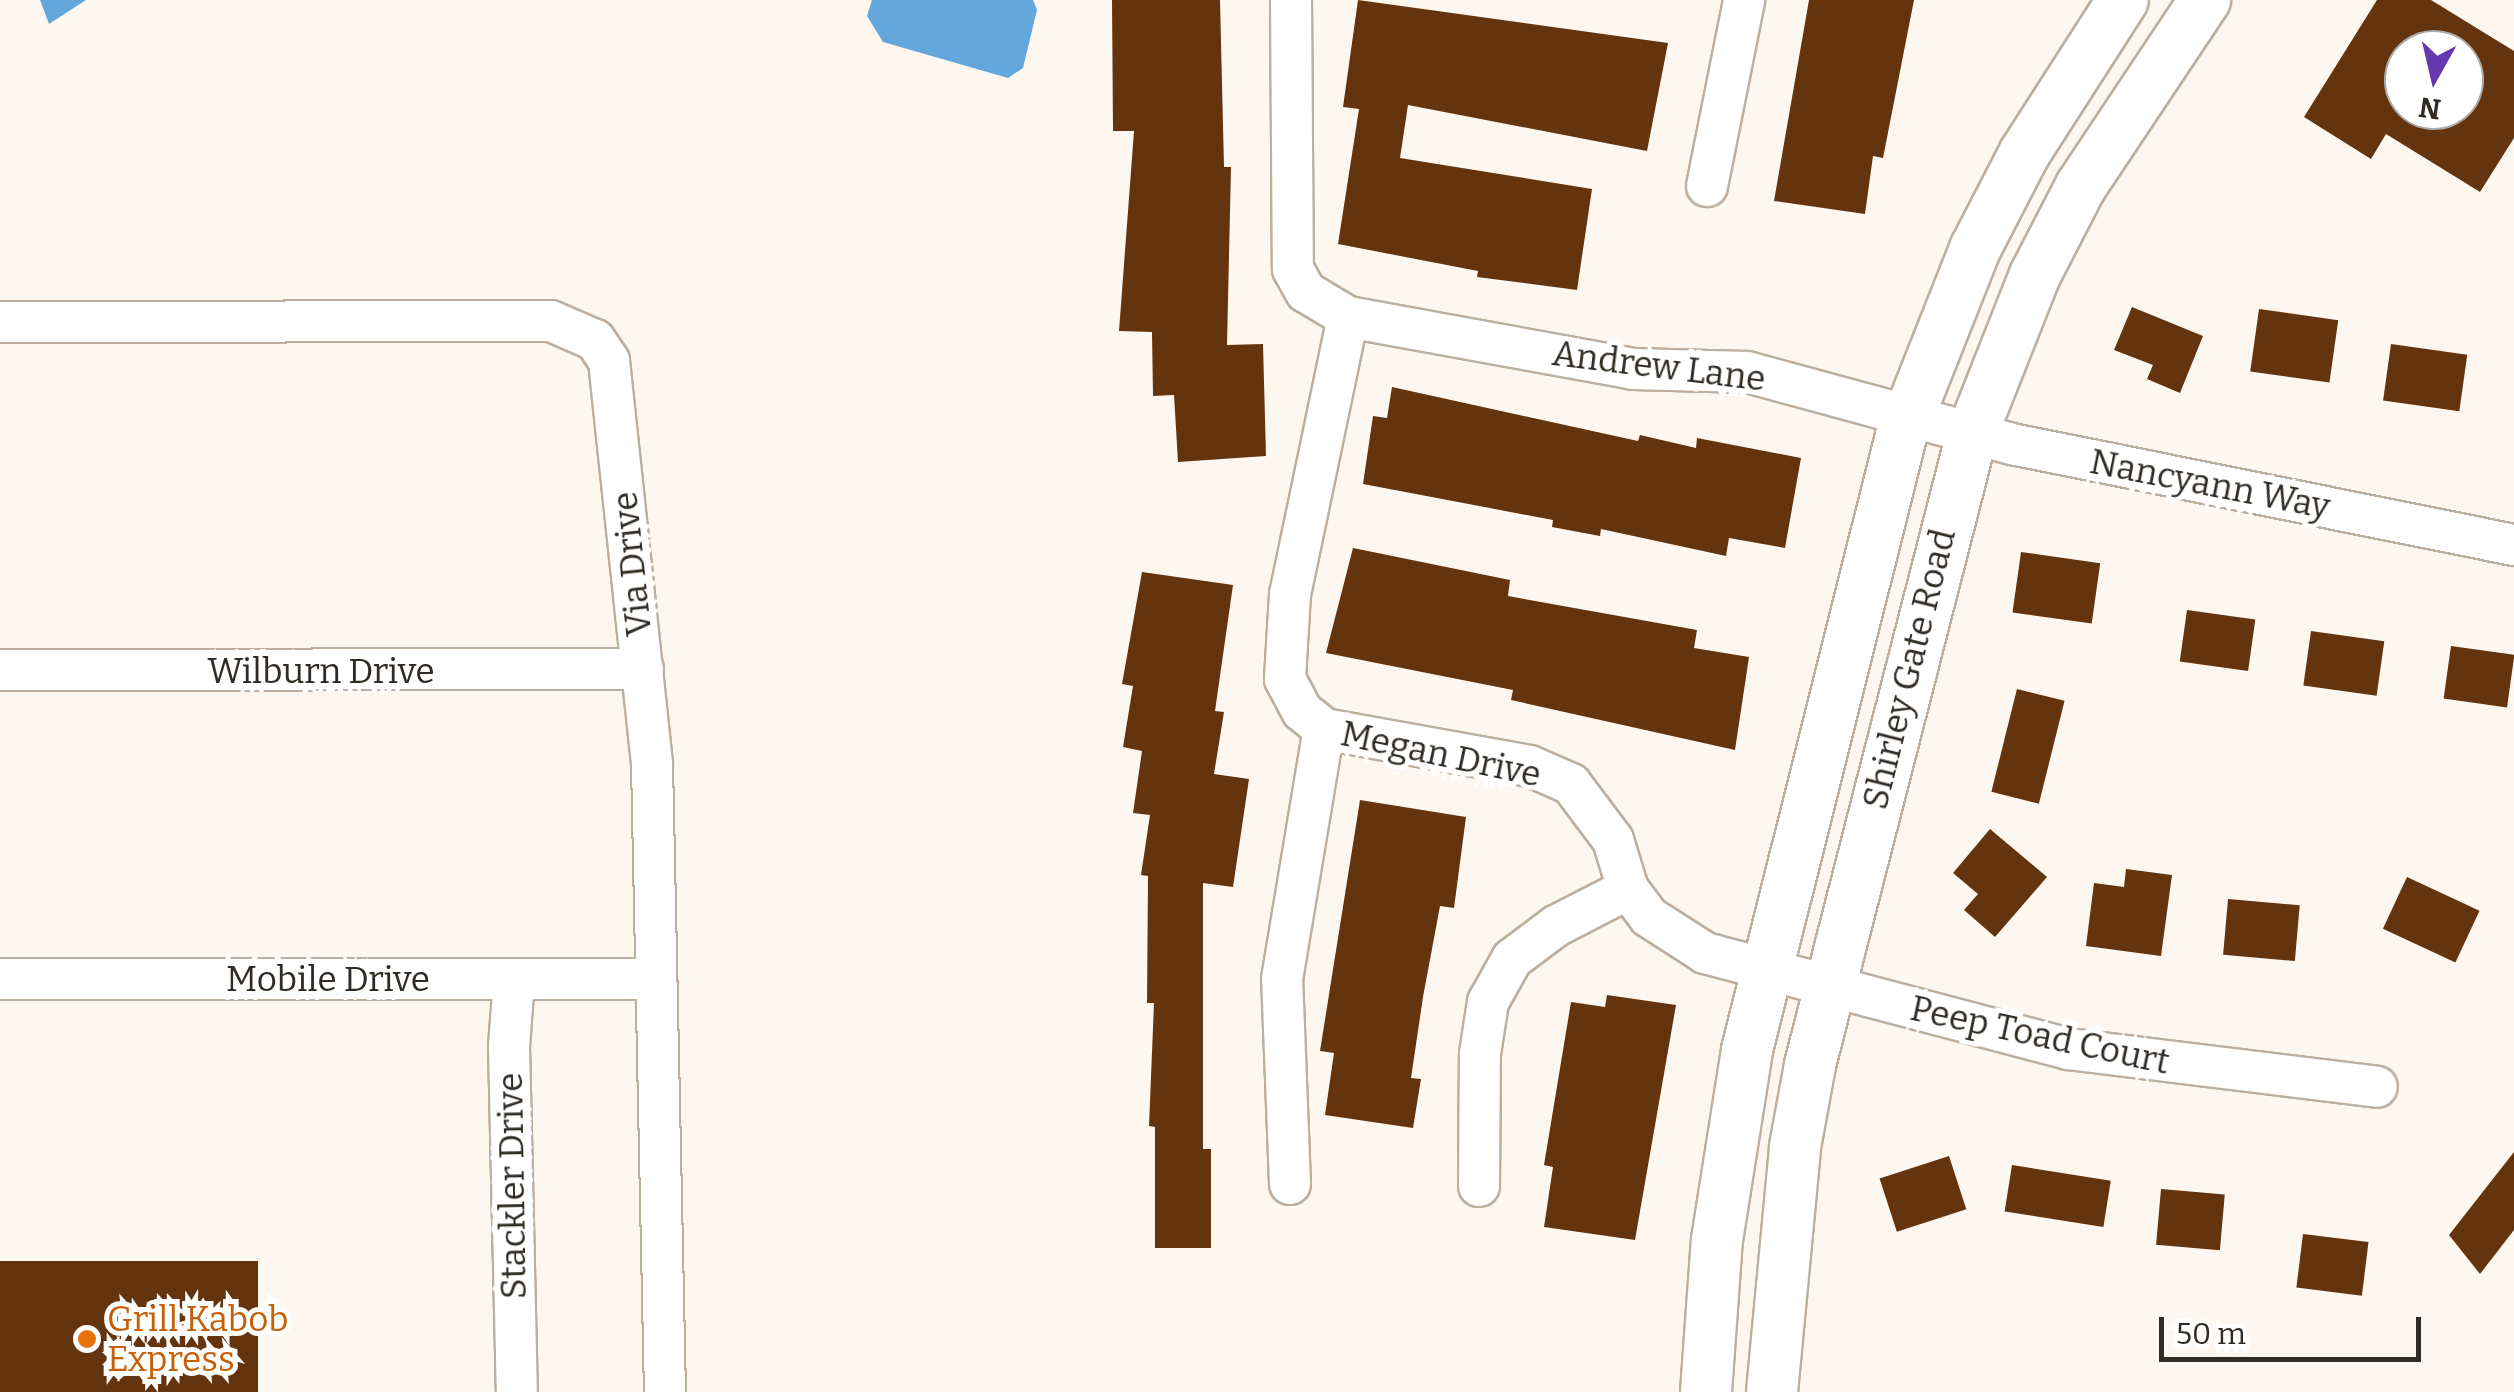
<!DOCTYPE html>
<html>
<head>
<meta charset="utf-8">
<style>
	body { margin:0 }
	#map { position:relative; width:2514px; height:1392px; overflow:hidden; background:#fdf7f0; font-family:Bitter,serif }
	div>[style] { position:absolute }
	.water>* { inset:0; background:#63a7dd }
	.building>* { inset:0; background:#64340f; transform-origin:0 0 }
	.roads { filter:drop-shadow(2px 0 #bdaf9f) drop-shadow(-2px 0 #bdaf9f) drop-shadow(0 2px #bdaf9f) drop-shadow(0 -2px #bdaf9f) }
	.minor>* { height:40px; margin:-20px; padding:0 20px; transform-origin:20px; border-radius:20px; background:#fff }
	.major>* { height:50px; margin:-25px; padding:0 25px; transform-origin:25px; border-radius:25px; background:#fff }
	.dots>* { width:28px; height:28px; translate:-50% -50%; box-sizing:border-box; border:5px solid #fff; border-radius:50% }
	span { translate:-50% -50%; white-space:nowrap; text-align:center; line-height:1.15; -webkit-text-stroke:10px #fff; paint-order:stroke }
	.street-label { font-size:35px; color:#302b24 }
	.food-label { font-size:35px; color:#c56008 }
	.left { translate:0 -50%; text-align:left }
	.north { position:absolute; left:2384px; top:30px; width:100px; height:100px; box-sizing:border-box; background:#fff; border:2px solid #acaaa7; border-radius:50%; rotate:188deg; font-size:28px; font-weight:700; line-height:40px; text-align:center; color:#302b24 }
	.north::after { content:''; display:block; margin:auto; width:35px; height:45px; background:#6638af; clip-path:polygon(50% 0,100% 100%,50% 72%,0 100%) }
	.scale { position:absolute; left:2159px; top:1317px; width:262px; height:45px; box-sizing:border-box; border:5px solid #302b24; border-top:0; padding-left:12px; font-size:30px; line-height:35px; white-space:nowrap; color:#302b24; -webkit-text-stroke:8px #fff; paint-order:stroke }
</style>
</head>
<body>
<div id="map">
	<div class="water">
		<div style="clip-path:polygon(40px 0,86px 0,49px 24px)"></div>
		<div style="clip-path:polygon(872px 0,1033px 0,1037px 10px,1023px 68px,1008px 78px,883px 42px,867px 16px)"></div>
	</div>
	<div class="building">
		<div style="clip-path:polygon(1112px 0,1220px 0,1224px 167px,1231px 167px,1227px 345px,1263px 344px,1266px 456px,1178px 462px,1174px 395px,1153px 396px,1152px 332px,1119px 331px,1134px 131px,1113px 131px)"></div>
		<div style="clip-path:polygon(1358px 0,1668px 43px,1647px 151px,1408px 105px,1400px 158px,1592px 189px,1577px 290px,1477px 277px,1478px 271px,1338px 244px,1359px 109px,1343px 107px)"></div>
		<div style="clip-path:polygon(1809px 0,1914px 0,1883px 158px,1873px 156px,1865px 214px,1774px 201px)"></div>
		<div style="clip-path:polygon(evenodd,2377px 0,2431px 0,2514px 51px,2514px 138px,2480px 192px,2386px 134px,2371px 159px,2304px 117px,2377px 0,2404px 50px,2464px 50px,2464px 110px,2404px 110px,2404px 50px)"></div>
		<div style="clip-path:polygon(2132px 307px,2203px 336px,2180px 393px,2147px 379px,2153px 365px,2114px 350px)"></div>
		<div style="left:2259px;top:309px;width:80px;height:63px;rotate:8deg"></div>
		<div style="left:2391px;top:344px;width:77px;height:57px;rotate:8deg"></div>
		<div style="clip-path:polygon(1392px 387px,1638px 441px,1640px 435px,1696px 448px,1697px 438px,1801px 458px,1785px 548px,1729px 538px,1726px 556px,1601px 529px,1600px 536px,1552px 527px,1553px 520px,1363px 484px,1373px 416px,1387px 418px)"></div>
		<div style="clip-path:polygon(1353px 548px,1510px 580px,1508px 596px,1697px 630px,1694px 648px,1749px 657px,1735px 750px,1511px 700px,1513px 690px,1326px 653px)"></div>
		<div style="left:2021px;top:552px;width:80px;height:61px;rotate:8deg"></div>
		<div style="clip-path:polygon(1142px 572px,1233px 585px,1215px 711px,1224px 712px,1214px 774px,1249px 779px,1233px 887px,1203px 883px,1203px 1149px,1211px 1149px,1211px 1248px,1155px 1248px,1155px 1127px,1149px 1126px,1154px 1003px,1147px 1003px,1148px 876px,1141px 875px,1150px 815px,1133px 813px,1142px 751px,1123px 747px,1133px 686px,1122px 684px)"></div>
		<div style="left:2187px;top:610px;width:69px;height:52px;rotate:8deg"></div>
		<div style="left:2311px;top:631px;width:74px;height:55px;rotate:8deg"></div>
		<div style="left:2451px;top:646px;width:64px;height:53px;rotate:8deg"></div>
		<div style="left:2017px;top:689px;width:49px;height:106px;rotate:14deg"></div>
		<div style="clip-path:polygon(1360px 800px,1466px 817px,1454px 908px,1440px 906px,1423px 997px,1411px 1078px,1421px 1079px,1413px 1128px,1325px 1115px,1334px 1053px,1320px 1051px)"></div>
		<div style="clip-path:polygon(1990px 829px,2047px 877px,1995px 937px,1964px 910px,1978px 894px,1953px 873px)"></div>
		<div style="clip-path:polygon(2126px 869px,2172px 875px,2161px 956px,2086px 946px,2094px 883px,2124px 887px)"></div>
		<div style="left:2407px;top:877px;width:80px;height:57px;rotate:25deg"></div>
		<div style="left:2228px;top:899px;width:72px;height:56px;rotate:5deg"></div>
		<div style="clip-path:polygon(1607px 995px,1676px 1005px,1635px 1240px,1544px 1227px,1553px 1167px,1544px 1165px,1571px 1002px,1605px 1007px)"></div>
		<div style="clip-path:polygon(2514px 1152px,2514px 1230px,2480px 1274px,2449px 1235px)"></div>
		<div style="left:1949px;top:1156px;width:56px;height:73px;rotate:72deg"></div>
		<div style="left:2012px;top:1165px;width:100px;height:47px;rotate:9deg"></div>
		<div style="left:2161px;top:1189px;width:64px;height:56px;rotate:5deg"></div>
		<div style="left:2303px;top:1234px;width:66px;height:54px;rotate:7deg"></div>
		<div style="left:258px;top:1261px;width:131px;height:258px;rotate:90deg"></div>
	</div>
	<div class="roads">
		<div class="minor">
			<div style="left:1291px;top:0;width:269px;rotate:89.6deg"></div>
			<div style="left:1293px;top:269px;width:26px;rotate:61deg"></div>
			<div style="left:1306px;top:292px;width:49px;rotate:30.8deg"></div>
			<div style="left:1348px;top:317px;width:290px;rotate:10.3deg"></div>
			<div style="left:1633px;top:369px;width:114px;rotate:1.5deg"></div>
			<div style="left:1747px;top:372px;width:275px;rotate:15.2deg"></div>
			<div style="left:2012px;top:444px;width:512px;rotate:11.38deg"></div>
			<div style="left:1707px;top:186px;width:190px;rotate:-78.7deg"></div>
			<div style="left:1348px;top:317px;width:283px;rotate:101.8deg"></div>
			<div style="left:1290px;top:594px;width:85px;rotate:93.4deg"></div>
			<div style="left:1285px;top:679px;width:36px;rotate:62deg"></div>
			<div style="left:1302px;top:711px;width:28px;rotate:39deg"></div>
			<div style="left:1324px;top:729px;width:209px;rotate:10.2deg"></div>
			<div style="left:1530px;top:766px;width:45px;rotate:23.7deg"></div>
			<div style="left:1571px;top:784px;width:70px;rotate:53.1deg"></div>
			<div style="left:1613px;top:840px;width:51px;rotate:73deg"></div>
			<div style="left:1628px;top:889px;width:35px;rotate:53deg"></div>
			<div style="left:1649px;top:917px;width:67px;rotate:32.7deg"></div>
			<div style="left:1705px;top:953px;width:376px;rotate:14.8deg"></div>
			<div style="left:2069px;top:1049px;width:310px;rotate:7deg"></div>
			<div style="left:0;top:322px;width:551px;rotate:-0.1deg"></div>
			<div style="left:551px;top:321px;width:48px;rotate:23.4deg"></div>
			<div style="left:595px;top:340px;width:25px;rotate:56deg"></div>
			<div style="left:609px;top:361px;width:404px;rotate:83.9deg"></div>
			<div style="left:652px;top:763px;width:629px;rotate:88.82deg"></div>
			<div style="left:0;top:670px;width:643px;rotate:-0.09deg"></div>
			<div style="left:0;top:979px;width:655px"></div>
			<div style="left:514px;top:980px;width:66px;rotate:94.3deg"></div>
			<div style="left:509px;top:1046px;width:346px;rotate:88.7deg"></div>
			<div style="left:1290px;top:1184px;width:205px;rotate:-92.2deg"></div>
			<div style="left:1282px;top:979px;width:254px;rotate:-80.5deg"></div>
			<div style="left:1479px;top:1186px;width:132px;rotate:-89.6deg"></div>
			<div style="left:1480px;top:1054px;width:53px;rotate:-81.3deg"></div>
			<div style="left:1488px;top:1002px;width:49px;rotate:-60.8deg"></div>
			<div style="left:1512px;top:959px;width:55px;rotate:-36.9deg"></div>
			<div style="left:1556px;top:926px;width:81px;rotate:-27.2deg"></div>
		</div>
		<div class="major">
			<div style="left:1706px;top:1392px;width:152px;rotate:-85.9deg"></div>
			<div style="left:1717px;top:1240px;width:192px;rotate:-81deg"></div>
			<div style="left:1747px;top:1050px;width:633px;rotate:-75.92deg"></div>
			<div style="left:1901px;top:436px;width:203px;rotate:-68.4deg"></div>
			<div style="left:1976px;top:247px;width:105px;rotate:-62.7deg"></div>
			<div style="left:2024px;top:154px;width:183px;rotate:-57.3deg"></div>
			<div style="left:1772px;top:1392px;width:246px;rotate:-84.6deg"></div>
			<div style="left:1795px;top:1147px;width:83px;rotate:-79.6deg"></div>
			<div style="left:1810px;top:1065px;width:651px;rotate:-75.6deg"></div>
			<div style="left:1972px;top:434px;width:171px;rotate:-68.4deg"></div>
			<div style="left:2035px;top:275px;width:100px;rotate:-62.7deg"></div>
			<div style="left:2081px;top:186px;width:224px;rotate:-56.3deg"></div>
		</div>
	</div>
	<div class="dots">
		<div style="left:87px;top:1339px;background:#e8710a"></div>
	</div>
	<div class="street-label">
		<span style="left:1659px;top:366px;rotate:7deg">Andrew Lane</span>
		<span style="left:2210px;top:484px;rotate:11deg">Nancyann Way</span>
		<span style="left:632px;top:564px;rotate:-96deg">Via Drive</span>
		<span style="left:1909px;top:669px;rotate:-76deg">Shirley Gate Road</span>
		<span style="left:321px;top:671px">Wilburn Drive</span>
		<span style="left:1441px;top:754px;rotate:12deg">Megan Drive</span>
		<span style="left:328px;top:979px">Mobile Drive</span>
		<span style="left:2040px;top:1035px;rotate:12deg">Peep Toad Court</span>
		<span style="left:512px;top:1186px;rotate:-91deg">Stackler Drive</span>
	</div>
	<div class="food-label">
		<span class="left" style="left:107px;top:1339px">Grill Kabob<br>Express</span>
	</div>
	<div class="north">N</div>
	<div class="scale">50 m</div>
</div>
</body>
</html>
